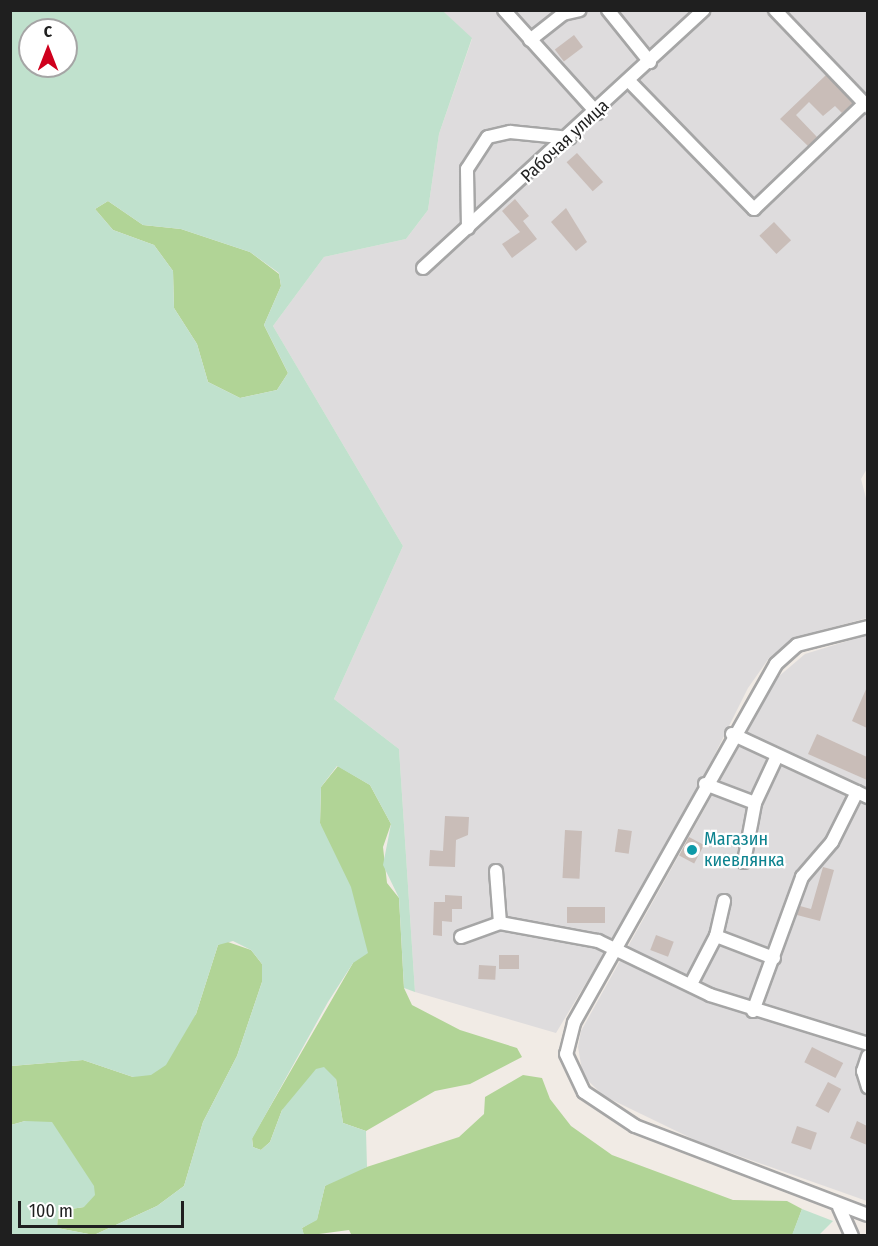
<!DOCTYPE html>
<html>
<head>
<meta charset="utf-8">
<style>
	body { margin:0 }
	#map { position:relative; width:878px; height:1246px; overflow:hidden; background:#f1ebe5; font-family:"Fira Sans Condensed",sans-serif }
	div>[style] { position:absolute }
	.residential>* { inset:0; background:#dedcdd }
	.forest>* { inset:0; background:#b1d496 }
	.wetland>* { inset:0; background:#c0e1cd }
	.building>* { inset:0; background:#c9bdb8; transform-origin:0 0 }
	.roads { filter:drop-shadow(2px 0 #a6a6a6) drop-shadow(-2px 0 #a6a6a6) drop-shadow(0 2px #a6a6a6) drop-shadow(0 -2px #a6a6a6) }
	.minor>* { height:12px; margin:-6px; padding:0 6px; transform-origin:6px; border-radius:6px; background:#fff }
	.dots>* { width:16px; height:16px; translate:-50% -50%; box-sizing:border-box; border:3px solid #fff; border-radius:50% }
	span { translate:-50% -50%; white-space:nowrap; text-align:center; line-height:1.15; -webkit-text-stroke:4.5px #fff; paint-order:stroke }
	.street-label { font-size:18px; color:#1f1f1f }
	.culture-label { font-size:18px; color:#0d838f }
	.left { translate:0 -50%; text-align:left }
	.frame { position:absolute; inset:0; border:12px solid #1f1f1f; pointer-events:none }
	.north { position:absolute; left:18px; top:18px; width:60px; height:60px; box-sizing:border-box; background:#fff; border:2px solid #a5a5a5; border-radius:50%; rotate:0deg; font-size:16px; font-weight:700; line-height:24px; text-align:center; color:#1f1f1f }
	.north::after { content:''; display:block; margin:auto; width:21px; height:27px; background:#cf001d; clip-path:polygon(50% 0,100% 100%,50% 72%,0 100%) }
	.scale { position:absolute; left:18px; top:1201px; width:166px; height:27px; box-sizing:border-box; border:3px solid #1f1f1f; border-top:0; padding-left:8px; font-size:18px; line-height:21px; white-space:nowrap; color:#1f1f1f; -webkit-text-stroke:4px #fff; paint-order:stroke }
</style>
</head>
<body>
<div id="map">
	<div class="residential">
		<div style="clip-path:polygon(443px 11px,867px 11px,868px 467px,861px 479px,867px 502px,867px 618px,801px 636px,769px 658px,748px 688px,674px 836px,556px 1033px,415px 992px,399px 749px,334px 699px,403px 546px,273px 326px,324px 257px,406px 239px,428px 210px,439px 134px,472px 39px)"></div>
		<div style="clip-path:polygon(867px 635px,867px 1201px,697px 1141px,604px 1096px,583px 1076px,578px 1047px,581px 1031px,778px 677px,805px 654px)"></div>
	</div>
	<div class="forest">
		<div style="clip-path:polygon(108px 201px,143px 225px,181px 229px,250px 252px,279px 274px,281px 286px,264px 325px,288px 373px,277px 390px,240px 398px,208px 382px,197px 344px,174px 308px,173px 271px,154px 245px,113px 230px,95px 209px)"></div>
		<div style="clip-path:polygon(338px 766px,370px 785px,391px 824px,383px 847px,387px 883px,399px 898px,404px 988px,412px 1005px,460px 1030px,517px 1048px,522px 1057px,470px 1084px,435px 1091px,366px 1131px,343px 1123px,336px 1079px,282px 1110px,270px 1142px,261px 1150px,253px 1147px,252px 1138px,353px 963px,320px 823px,321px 787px)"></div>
		<div style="clip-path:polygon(225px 941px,251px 950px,262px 964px,262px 982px,237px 1056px,203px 1122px,184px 1186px,157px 1206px,94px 1235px,57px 1228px,58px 1211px,84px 1207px,25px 1121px,11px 1125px,11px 1066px,83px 1060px,133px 1077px,196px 1014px,218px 945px)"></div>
		<div style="clip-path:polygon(523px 1075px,542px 1078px,550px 1099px,571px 1126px,612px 1155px,733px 1200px,787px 1201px,802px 1209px,792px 1236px,352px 1236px,349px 1230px,304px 1236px,302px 1228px,317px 1219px,325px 1186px,339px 1176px,459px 1137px,484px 1114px,485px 1097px)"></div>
	</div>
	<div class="wetland">
		<div style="clip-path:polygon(evenodd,11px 10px,443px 11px,472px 38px,439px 134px,428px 210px,406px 239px,324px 257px,273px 326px,403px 546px,334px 699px,399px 749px,415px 992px,404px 988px,399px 898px,383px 865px,391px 824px,370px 785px,337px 766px,321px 787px,320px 823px,351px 887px,368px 953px,353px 963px,328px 1002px,252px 1139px,253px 1147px,261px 1150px,270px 1142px,282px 1110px,316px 1069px,324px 1067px,336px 1079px,343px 1123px,366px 1131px,367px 1167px,325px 1186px,317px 1220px,302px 1228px,304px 1235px,11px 1235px,11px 1125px,25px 1121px,52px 1122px,94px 1186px,95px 1195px,84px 1207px,58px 1211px,57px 1228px,94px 1235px,157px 1206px,184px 1186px,203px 1122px,237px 1056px,262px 982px,262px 964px,251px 950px,233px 941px,218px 945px,196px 1014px,166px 1065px,151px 1075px,133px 1077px,83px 1060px,11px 1066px,11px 10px,30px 30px,66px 30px,66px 66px,30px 66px,30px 30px,11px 10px,108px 201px,143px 225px,181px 229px,250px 252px,279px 273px,281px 286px,264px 325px,288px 373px,277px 390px,240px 398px,208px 382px,197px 344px,174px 308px,173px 271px,154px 245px,113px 230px,95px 209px,108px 201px)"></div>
		<div style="clip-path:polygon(802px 1209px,833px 1221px,819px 1235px,792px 1235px)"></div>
	</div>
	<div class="building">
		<div style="left:574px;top:35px;width:15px;height:24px;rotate:53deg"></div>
		<div style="clip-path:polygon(826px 75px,853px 103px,842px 113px,835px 106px,823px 116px,809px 102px,796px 115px,817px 137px,808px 146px,780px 119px)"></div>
		<div style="left:577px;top:153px;width:39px;height:14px;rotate:48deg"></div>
		<div style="clip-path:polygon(515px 199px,529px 216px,523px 221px,537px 239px,512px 258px,502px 244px,520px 232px,502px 211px)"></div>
		<div style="clip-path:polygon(566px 208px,587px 242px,576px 251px,551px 222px)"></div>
		<div style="left:774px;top:222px;width:25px;height:20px;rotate:47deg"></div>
		<div style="clip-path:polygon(867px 687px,867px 728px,852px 721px)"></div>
		<div style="clip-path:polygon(817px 734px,867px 757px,867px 780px,808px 754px)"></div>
		<div style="clip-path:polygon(445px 816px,469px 817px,468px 835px,456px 840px,455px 867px,429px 866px,430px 850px,443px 851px)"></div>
		<div style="left:618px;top:829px;width:14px;height:23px;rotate:8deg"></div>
		<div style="left:565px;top:830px;width:17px;height:48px;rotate:3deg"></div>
		<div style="left:689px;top:837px;width:17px;height:21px;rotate:28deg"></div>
		<div style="clip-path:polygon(823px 867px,834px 870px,820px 921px,797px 915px,800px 906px,811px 909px)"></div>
		<div style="clip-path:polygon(445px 895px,462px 896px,462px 909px,452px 909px,452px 922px,442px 921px,442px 936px,433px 935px,434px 902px,445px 902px)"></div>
		<div style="left:567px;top:907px;width:38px;height:16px"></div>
		<div style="left:656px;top:935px;width:19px;height:16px;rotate:21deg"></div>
		<div style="left:499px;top:955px;width:20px;height:14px"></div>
		<div style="left:479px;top:965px;width:17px;height:14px;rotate:3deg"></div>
		<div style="left:812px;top:1047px;width:35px;height:17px;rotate:27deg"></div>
		<div style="left:828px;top:1082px;width:15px;height:27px;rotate:28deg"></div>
		<div style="clip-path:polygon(857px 1121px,867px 1126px,867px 1145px,850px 1138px)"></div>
		<div style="left:797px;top:1126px;width:21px;height:18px;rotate:19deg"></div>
	</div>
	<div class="roads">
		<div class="minor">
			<div style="left:504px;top:10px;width:139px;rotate:47.9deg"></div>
			<div style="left:608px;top:10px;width:67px;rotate:51.1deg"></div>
			<div style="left:775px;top:10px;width:134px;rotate:46.2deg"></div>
			<div style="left:530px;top:40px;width:42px;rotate:-38.2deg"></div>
			<div style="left:563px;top:14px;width:17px;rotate:-13deg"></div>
			<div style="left:629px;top:81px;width:179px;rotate:45.7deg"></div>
			<div style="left:754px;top:209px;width:152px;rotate:-43.7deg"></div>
			<div style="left:468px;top:228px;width:59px;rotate:-91deg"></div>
			<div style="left:467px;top:169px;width:38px;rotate:-57deg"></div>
			<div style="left:488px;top:137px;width:23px;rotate:-13deg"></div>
			<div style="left:510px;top:132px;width:60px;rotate:5.7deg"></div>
			<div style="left:423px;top:268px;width:381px;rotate:-42.6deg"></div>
			<div style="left:868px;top:627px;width:73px;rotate:165.8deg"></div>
			<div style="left:797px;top:645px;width:28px;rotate:138deg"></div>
			<div style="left:776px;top:664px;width:412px;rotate:119.4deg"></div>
			<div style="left:574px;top:1023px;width:32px;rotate:104deg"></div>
			<div style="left:566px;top:1054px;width:42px;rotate:64.7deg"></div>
			<div style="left:584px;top:1092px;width:61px;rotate:33.7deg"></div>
			<div style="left:635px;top:1126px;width:249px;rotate:20.9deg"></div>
			<div style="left:732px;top:734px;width:150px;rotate:24.9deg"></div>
			<div style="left:705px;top:784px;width:53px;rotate:20.8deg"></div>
			<div style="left:744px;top:862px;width:60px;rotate:-79.4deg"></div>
			<div style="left:755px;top:803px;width:52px;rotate:-64.9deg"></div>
			<div style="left:496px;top:871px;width:52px;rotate:85.6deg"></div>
			<div style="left:500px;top:923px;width:100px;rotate:10.4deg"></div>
			<div style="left:598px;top:941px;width:124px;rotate:25.7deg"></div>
			<div style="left:710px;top:995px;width:165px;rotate:17.2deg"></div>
			<div style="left:716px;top:936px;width:62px;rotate:20.8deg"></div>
			<div style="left:461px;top:937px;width:41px;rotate:-19.7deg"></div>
			<div style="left:691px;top:984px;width:54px;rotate:-62.5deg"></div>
			<div style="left:716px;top:936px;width:36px;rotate:-77deg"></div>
			<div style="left:753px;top:1011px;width:143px;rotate:-69.9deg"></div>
			<div style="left:802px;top:877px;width:46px;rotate:-49.4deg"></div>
			<div style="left:832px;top:842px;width:56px;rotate:-63.4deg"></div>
			<div style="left:868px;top:1056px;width:16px;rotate:108deg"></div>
			<div style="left:863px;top:1071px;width:17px;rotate:73deg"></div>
			<div style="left:839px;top:1207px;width:32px;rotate:66deg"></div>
		</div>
	</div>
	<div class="dots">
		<div style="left:692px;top:850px;background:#0f9aa8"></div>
	</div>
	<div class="street-label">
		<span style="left:565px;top:141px;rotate:-43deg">Рабочая улица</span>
	</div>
	<div class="culture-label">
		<span class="left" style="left:704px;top:850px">Магазин<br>киевлянка</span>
	</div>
	<div class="frame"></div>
	<div class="north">С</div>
	<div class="scale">100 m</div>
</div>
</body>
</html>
